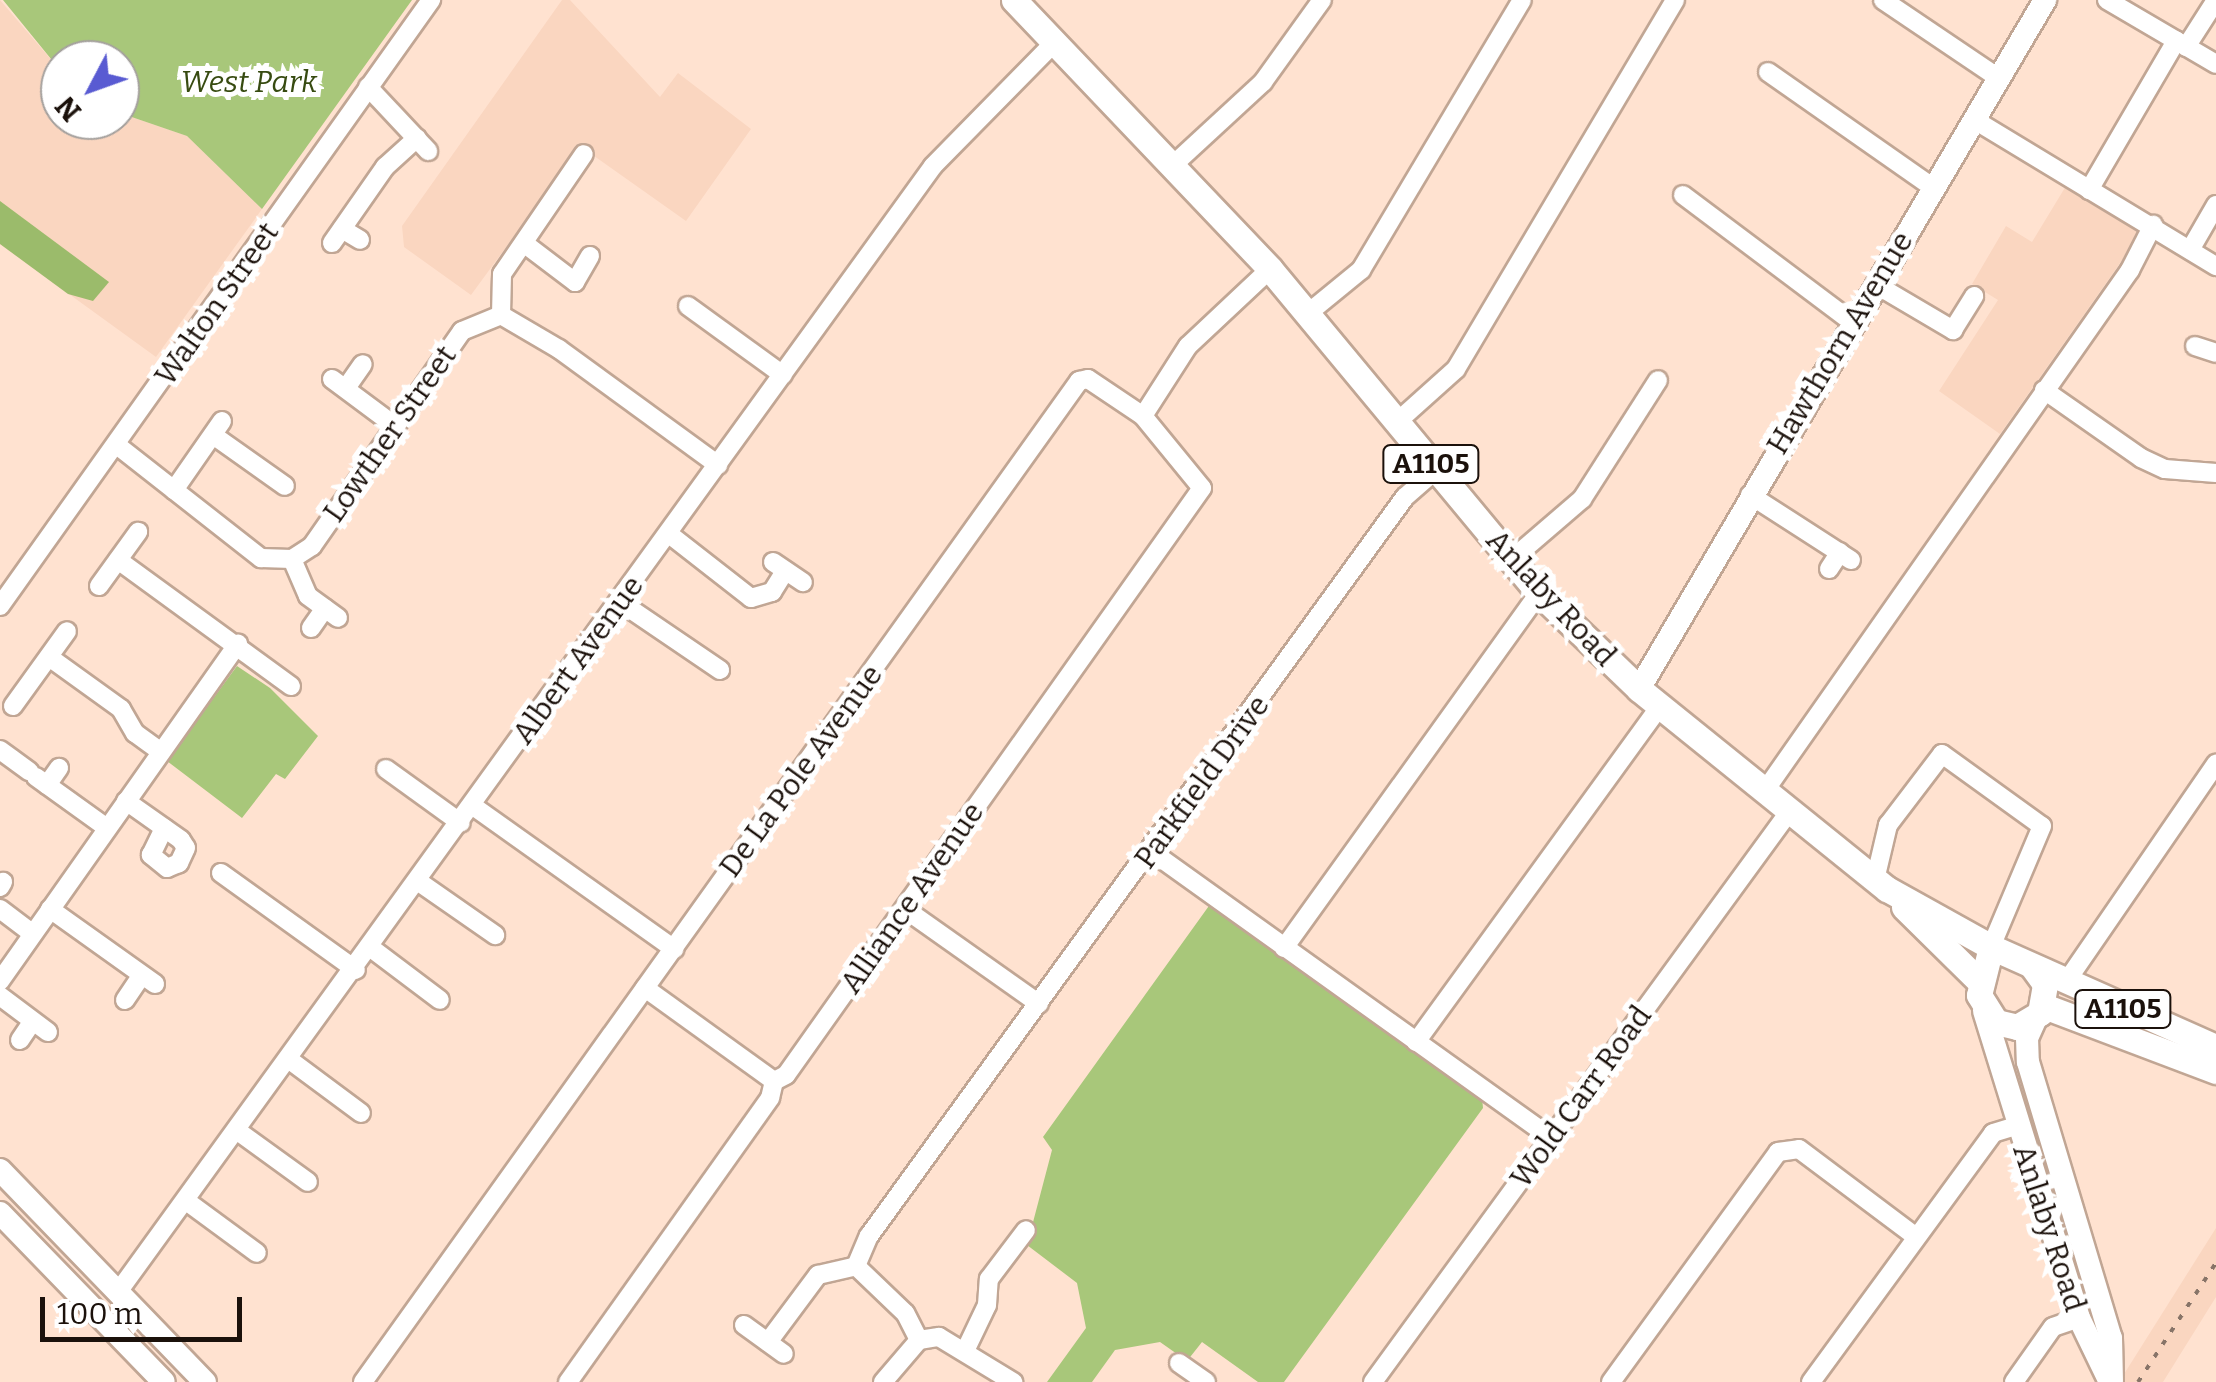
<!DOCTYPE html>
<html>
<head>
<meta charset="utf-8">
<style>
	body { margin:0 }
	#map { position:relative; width:2216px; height:1382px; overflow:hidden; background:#ffe2d0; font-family:Bitter,serif }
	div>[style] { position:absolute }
	.built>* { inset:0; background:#fad6c0 }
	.green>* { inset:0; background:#a8c77a }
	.forest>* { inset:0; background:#9bbb6b }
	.roads { filter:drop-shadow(2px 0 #c1a694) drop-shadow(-2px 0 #c1a694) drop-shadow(0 2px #c1a694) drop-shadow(0 -2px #c1a694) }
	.street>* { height:18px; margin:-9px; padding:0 9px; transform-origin:9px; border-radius:9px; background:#fff }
	.secondary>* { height:22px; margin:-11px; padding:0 11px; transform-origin:11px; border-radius:11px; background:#fff }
	.primary>* { height:25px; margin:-12.5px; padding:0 12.5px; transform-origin:12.5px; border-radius:12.5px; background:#fff }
	.rail>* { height:4px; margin-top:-2px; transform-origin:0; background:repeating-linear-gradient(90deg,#877468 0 5px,transparent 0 15px) }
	span { translate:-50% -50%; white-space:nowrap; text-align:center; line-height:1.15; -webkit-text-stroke:10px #fff; paint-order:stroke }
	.shield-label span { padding:2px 8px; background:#fff; border:2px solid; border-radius:8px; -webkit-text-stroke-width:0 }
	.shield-label { font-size:28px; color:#1b110b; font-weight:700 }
	.park-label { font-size:30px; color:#374b11; font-style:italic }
	.street-label { font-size:30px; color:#1b110b }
	.north { position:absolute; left:40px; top:40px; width:100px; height:100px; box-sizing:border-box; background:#fff; border:2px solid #a4a09d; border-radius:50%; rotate:229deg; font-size:28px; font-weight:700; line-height:40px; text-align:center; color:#1b110b }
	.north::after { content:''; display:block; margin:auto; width:35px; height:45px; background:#595bd2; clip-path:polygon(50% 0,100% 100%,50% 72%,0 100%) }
	.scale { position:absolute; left:40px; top:1297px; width:202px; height:45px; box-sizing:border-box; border:5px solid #1b110b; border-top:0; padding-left:12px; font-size:30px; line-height:35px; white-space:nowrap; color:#1b110b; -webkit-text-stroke:8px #fff; paint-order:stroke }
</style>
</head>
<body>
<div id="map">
	<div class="built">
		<div style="clip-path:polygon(0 0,60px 70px,60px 120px,120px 120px,120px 113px,187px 136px,262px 209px,156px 357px,0 244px)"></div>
		<div style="clip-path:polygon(562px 0,570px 0,660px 97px,678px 73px,751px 129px,686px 221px,580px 146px,471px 295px,404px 247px,402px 226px)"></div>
		<div style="clip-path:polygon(2069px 181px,2144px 229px,2000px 434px,1939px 391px,1998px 300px,1972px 284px,2006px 226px,2032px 242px)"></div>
		<div style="clip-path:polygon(2216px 1228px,2216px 1297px,2163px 1382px,2119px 1382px)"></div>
	</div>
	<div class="green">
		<div style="clip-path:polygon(3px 0,412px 0,262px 209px,187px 136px,120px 113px,120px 60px,60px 60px,60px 70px)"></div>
		<div style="clip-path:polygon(237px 666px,270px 688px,318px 736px,285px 779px,276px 774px,242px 818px,167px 761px)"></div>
		<div style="clip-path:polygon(1211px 903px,1482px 1097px,1483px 1108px,1284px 1382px,1258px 1382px,1202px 1342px,1187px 1361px,1160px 1342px,1115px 1350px,1092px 1382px,1047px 1382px,1086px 1328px,1077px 1283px,1027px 1245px,1052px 1150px,1043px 1137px)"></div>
	</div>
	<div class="forest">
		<div style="clip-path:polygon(0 201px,109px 282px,93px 301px,68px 294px,0 244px)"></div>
	</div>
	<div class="roads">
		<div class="street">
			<div style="left:1883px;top:0;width:138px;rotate:34deg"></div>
			<div style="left:2107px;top:0;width:126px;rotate:30.4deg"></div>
			<div style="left:2186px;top:47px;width:56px;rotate:-57.4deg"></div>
			<div style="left:1768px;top:72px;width:200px;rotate:35deg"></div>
			<div style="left:368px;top:87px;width:88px;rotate:46.8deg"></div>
			<div style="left:1973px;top:119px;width:284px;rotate:31.2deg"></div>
			<div style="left:1172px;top:166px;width:124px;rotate:-42.7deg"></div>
			<div style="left:1263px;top:82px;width:101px;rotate:-54.3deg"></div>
			<div style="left:2089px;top:190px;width:173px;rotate:-59.7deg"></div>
			<div style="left:1683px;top:195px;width:210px;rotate:36.9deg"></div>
			<div style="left:342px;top:229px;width:21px;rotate:31deg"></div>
			<div style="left:332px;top:243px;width:93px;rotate:-55.1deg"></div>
			<div style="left:385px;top:167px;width:43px;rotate:-42.2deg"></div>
			<div style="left:525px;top:244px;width:63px;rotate:37.2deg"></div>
			<div style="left:575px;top:282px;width:30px;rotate:-60deg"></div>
			<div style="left:2190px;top:250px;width:52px;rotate:-60deg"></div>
			<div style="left:1875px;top:284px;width:91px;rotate:30.5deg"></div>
			<div style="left:1953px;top:330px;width:40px;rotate:-58deg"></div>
			<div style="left:688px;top:306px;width:117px;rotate:36deg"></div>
			<div style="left:1307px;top:314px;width:70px;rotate:-39.2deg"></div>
			<div style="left:1361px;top:270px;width:314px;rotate:-59.2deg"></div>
			<div style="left:501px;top:315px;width:41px;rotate:-88.6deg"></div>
			<div style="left:502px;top:274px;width:145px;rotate:-55.7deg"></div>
			<div style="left:2195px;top:346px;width:22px;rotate:18deg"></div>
			<div style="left:332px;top:379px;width:77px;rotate:36.6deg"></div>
			<div style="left:346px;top:388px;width:29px;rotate:-55deg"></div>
			<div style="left:2044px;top:390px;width:118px;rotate:35deg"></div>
			<div style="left:2141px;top:458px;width:26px;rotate:25deg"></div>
			<div style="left:2165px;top:469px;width:51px;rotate:4.5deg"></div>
			<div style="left:1143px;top:416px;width:83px;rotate:-57.3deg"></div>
			<div style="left:1188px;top:346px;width:112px;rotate:-43.2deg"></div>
			<div style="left:1397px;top:422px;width:79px;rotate:-41.9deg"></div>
			<div style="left:1456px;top:369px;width:429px;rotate:-59.3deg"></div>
			<div style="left:213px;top:435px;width:88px;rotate:35.3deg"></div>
			<div style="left:118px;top:446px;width:182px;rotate:38.1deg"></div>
			<div style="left:261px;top:558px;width:31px;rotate:2deg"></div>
			<div style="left:292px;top:559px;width:24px;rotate:-33deg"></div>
			<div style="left:312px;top:546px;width:262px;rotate:-55.1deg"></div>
			<div style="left:462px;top:331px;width:42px;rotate:-22.3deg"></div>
			<div style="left:501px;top:315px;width:67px;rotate:30.4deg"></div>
			<div style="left:559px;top:349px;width:197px;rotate:36.1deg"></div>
			<div style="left:174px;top:490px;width:84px;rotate:-55.2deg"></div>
			<div style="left:1750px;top:495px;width:120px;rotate:32.8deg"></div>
			<div style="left:669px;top:534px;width:104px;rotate:38deg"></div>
			<div style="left:751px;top:598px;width:22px;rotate:-16deg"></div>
			<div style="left:772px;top:592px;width:25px;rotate:-58deg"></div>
			<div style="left:292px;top:559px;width:40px;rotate:66.6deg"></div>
			<div style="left:308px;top:596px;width:37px;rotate:36deg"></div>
			<div style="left:118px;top:560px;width:214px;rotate:36.1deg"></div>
			<div style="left:1511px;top:560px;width:94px;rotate:-40.7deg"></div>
			<div style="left:1582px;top:499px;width:141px;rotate:-57.4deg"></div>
			<div style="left:773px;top:562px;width:36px;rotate:34deg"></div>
			<div style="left:1829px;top:569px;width:20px;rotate:-57deg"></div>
			<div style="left:99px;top:586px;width:67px;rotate:-54.2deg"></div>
			<div style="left:620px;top:602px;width:121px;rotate:34.2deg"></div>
			<div style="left:0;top:606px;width:744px;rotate:-54.58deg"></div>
			<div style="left:311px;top:628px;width:24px;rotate:-55deg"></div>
			<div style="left:49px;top:657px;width:89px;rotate:35.8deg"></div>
			<div style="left:121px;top:709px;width:28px;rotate:60deg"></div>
			<div style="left:135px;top:733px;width:32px;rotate:36deg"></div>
			<div style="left:13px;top:706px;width:92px;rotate:-54.2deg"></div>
			<div style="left:0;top:750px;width:36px;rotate:36deg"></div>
			<div style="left:386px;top:769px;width:92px;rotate:35.8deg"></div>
			<div style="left:36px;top:777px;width:87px;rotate:35.7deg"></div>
			<div style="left:47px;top:785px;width:21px;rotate:-55deg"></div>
			<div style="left:1764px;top:792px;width:638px;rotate:-54.96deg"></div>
			<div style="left:2130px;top:270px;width:51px;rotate:-62.9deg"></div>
			<div style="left:126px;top:801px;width:67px;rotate:35.3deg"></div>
			<div style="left:181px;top:840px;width:9px;rotate:58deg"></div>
			<div style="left:186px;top:848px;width:17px;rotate:115deg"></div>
			<div style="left:179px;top:863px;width:13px;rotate:157deg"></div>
			<div style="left:167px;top:868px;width:21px;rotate:-141deg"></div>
			<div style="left:151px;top:855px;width:30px;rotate:-64deg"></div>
			<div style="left:473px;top:806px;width:247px;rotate:35.4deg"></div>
			<div style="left:1152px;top:852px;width:492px;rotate:35.6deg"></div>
			<div style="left:221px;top:873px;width:166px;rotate:35.7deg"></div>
			<div style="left:1875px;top:880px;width:57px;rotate:-76.7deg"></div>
			<div style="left:1888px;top:825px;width:89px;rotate:-52.7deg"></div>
			<div style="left:1942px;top:754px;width:123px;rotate:35.8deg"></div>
			<div style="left:2042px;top:826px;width:131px;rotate:112.9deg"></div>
			<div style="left:419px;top:882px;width:93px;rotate:34.9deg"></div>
			<div style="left:0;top:887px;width:6px;rotate:-59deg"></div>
			<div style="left:0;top:909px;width:41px;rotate:37.1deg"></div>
			<div style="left:50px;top:909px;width:129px;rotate:35.5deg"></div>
			<div style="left:905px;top:909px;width:164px;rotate:35.3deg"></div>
			<div style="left:371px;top:948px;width:86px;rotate:37deg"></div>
			<div style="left:1284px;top:948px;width:437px;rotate:-54.3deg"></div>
			<div style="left:0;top:981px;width:413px;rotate:-54.8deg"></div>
			<div style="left:2066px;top:982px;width:265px;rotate:-55.5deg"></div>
			<div style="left:645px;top:988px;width:159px;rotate:35.8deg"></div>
			<div style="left:0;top:996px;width:60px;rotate:36.9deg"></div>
			<div style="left:125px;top:1000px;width:30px;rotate:-56deg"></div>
			<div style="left:20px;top:1040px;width:22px;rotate:-56deg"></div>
			<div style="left:1416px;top:1042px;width:415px;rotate:-54deg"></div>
			<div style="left:291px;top:1061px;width:87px;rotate:36.6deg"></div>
			<div style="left:239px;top:1132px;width:85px;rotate:35.9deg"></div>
			<div style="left:189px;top:1203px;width:84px;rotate:36.3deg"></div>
			<div style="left:118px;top:1292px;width:1390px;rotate:-54.1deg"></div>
			<div style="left:933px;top:166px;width:174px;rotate:-45.5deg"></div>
			<div style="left:744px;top:1325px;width:49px;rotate:35.9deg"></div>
			<div style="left:919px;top:1340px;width:30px;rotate:-117deg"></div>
			<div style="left:905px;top:1313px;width:68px;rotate:-136.2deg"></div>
			<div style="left:856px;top:1266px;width:33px;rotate:-67deg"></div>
			<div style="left:869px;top:1236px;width:913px;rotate:-54.05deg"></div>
			<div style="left:1405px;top:497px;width:41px;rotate:-41.1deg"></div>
			<div style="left:768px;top:1342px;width:84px;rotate:-53.3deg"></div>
			<div style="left:818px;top:1275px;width:39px;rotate:-13deg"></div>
			<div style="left:966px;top:1349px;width:49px;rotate:-64.5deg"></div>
			<div style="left:987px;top:1305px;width:26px;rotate:-86deg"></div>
			<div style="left:989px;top:1279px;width:61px;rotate:-52.9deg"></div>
			<div style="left:1179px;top:1363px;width:33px;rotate:35deg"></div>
			<div style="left:363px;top:1382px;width:1231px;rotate:-54.42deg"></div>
			<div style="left:1079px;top:381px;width:9px;rotate:-13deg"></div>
			<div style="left:1088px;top:379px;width:66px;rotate:33.9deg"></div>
			<div style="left:1143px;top:416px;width:93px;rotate:50.7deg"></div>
			<div style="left:1202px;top:488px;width:719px;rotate:125.32deg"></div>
			<div style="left:786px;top:1075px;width:13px;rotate:153deg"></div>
			<div style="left:774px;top:1081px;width:17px;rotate:103deg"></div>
			<div style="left:770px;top:1098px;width:349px;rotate:125.4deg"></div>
			<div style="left:883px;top:1382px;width:55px;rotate:-49.4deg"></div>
			<div style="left:919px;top:1340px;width:20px;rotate:-9deg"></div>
			<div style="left:939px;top:1337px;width:87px;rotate:31.3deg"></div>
			<div style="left:1373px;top:1382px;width:706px;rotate:-53.88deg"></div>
			<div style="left:1611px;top:1382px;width:284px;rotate:-54deg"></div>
			<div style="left:1778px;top:1152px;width:21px;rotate:-8deg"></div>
			<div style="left:1799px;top:1149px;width:146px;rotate:36.9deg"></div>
			<div style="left:1811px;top:1382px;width:308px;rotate:-53.8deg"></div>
			<div style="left:1993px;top:1133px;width:24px;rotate:-17deg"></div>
			<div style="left:2014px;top:1382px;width:67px;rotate:-54.7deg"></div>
			<div style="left:2053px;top:1327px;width:28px;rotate:-19deg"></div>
		</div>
		<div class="secondary">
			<div style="left:1639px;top:689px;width:800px;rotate:-59.49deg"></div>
			<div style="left:1984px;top:1011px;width:321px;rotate:72.8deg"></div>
			<div style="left:2079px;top:1318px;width:71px;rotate:64.2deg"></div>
			<div style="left:2036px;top:1018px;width:22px;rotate:114deg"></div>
			<div style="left:2027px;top:1038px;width:24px;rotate:88deg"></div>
			<div style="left:2028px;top:1062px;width:288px;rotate:73.3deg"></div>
			<div style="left:2111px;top:1338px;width:43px;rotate:88.7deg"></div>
			<div style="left:0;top:1170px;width:295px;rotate:46deg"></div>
			<div style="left:0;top:1213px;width:235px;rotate:45.9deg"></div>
		</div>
		<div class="primary">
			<div style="left:1014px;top:0;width:371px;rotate:46.4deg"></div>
			<div style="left:1270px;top:269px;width:421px;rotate:50.3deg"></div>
			<div style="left:1539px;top:593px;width:139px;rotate:43.8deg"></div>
			<div style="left:1639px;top:689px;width:319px;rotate:38.9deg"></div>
			<div style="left:1887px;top:889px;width:119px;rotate:29.1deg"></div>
			<div style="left:1991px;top:947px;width:246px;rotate:24deg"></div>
			<div style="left:1904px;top:907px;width:108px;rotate:44.6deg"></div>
			<div style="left:1991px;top:947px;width:49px;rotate:104deg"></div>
			<div style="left:1979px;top:995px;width:32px;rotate:58deg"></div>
			<div style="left:1996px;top:1022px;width:22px;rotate:13deg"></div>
			<div style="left:2017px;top:1027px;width:27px;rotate:-31deg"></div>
			<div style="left:2040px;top:1013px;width:29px;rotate:-80deg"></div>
			<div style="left:2045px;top:984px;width:22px;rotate:-126deg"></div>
			<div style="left:2044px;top:1006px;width:184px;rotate:20.7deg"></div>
		</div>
	</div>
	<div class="rail">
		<div style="left:2138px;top:1382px;width:142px;rotate:-56.8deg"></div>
	</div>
	<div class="shield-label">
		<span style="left:1431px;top:464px">A1105</span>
		<span style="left:2123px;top:1009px">A1105</span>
	</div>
	<div class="park-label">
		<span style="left:249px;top:82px">West Park</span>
	</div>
	<div class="street-label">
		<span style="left:217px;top:304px;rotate:-55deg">Walton Street</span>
		<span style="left:1840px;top:343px;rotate:-59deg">Hawthorn Avenue</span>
		<span style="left:390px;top:434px;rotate:-55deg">Lowther Street</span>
		<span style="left:1551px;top:598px;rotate:47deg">Anlaby Road</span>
		<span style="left:578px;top:660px;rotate:-54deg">Albert Avenue</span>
		<span style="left:801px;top:771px;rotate:-54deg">De La Pole Avenue</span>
		<span style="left:1202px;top:782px;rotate:-54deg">Parkfield Drive</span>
		<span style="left:912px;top:898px;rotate:-55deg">Alliance Avenue</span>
		<span style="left:1581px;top:1097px;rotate:-54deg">Wold Carr Road</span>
		<span style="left:2049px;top:1228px;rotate:72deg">Anlaby Road</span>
	</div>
	<div class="north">N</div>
	<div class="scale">100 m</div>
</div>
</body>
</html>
